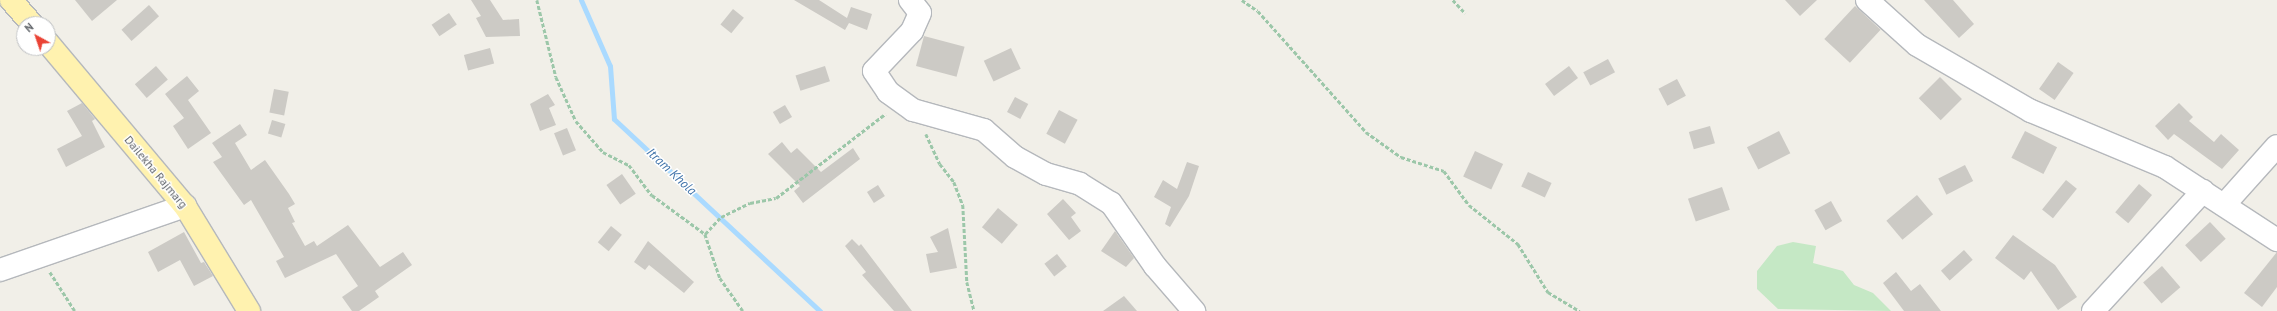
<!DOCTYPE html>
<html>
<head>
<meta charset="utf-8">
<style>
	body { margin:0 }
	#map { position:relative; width:2277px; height:311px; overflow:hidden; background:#f1efe8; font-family:"PT Sans",sans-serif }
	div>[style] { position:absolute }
	.green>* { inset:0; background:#c5e8c5 }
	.stream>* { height:5px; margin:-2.5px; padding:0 2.5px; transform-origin:2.5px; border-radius:2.5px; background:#aadaff }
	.building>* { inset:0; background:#cccac5; transform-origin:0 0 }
	.path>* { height:2.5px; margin-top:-1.25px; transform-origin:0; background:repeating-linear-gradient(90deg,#9cc7a9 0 4px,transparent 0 6px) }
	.roads { filter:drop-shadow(1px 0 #b5b8bc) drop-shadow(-1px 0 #b5b8bc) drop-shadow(0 1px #b5b8bc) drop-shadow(0 -1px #b5b8bc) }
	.minor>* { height:22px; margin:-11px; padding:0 11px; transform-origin:11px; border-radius:11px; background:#fff }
	.major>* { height:22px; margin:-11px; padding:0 11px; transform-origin:11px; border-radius:11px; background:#fff2af }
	span { translate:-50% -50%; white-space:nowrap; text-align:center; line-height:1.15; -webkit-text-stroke:3px #fff; paint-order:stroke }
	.street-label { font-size:12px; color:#5f6368 }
	.water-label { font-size:13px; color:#4174aa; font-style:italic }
	.north { position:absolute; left:16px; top:16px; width:40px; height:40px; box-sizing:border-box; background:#fff; border:1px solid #bfc1c3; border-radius:50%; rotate:320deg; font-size:11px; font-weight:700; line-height:16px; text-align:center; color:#5f6368 }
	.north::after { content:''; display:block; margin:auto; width:14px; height:18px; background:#ea4335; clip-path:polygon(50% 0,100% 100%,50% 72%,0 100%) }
</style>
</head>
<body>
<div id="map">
	<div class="green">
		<div style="clip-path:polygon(1793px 242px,1816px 246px,1813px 263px,1843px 271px,1854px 285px,1873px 293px,1891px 311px,1778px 309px,1757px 289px,1757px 271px,1777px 246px)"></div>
	</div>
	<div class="stream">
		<div style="left:581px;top:0;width:72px;rotate:66.3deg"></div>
		<div style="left:610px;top:66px;width:53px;rotate:85.7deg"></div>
		<div style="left:614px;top:119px;width:282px;rotate:43deg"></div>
	</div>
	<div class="building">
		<div style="clip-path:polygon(75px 0,117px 0,92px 21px)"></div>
		<div style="clip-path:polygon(471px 0,490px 0,503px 20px,519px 19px,520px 36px,486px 37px,476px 18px,481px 16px)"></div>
		<div style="clip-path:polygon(794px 0,819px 0,847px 18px,851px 7px,872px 14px,867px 30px,849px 23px,845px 30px)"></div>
		<div style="clip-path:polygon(1785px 0,1817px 0,1800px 16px)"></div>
		<div style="clip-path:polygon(1924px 0,1953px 0,1974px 24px,1959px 38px)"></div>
		<div style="left:149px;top:5px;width:15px;height:37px;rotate:48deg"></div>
		<div style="left:1855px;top:6px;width:35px;height:45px;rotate:43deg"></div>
		<div style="left:733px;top:9px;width:14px;height:20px;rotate:39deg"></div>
		<div style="left:449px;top:13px;width:14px;height:21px;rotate:56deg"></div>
		<div style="left:924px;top:36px;width:42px;height:31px;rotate:15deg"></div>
		<div style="left:490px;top:48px;width:16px;height:27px;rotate:75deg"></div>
		<div style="left:1011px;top:48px;width:23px;height:30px;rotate:65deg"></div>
		<div style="left:1608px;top:59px;width:15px;height:28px;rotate:62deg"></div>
		<div style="left:2058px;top:62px;width:19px;height:33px;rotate:35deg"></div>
		<div style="left:156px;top:66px;width:18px;height:28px;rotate:49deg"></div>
		<div style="left:825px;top:66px;width:16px;height:31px;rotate:72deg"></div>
		<div style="left:1569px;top:66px;width:15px;height:30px;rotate:53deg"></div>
		<div style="clip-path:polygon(187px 76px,199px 91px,188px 100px,211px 133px,188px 149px,173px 126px,184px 118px,165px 94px)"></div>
		<div style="left:1940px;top:77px;width:31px;height:30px;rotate:45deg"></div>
		<div style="left:1677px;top:79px;width:19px;height:21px;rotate:62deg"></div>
		<div style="left:274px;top:89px;width:15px;height:24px;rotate:11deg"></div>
		<div style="clip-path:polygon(548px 94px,555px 105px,549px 108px,556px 125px,540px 131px,530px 104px)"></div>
		<div style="left:1015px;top:97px;width:15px;height:17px;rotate:28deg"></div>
		<div style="clip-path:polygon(82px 103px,95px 119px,92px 121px,105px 147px,66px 167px,57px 149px,82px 136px,67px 111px)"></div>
		<div style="clip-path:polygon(2179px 103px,2193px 117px,2189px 121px,2214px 142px,2221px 134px,2239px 150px,2222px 169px,2174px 134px,2168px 140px,2155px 126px)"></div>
		<div style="left:785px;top:105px;width:14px;height:14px;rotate:60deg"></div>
		<div style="left:1059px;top:110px;width:21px;height:27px;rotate:28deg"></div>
		<div style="left:272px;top:120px;width:14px;height:14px;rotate:17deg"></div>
		<div style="clip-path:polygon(240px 124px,247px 135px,235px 143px,251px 170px,265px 160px,289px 194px,295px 204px,288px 208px,295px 222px,292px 223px,305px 246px,314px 241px,317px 246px,348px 225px,380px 267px,403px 252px,412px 265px,375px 291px,379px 297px,359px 311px,352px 311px,342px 297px,358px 286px,336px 254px,285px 278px,276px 261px,284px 257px,251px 200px,244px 205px,213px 162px,222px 157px,212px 143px)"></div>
		<div style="left:1710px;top:126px;width:18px;height:22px;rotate:74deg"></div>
		<div style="left:567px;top:128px;width:24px;height:14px;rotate:68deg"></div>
		<div style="left:1779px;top:131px;width:25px;height:36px;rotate:63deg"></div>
		<div style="left:2025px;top:131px;width:36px;height:30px;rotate:27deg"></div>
		<div style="clip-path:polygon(782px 142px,791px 153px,797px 148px,821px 172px,853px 148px,860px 159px,803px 203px,794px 191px,800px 186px,768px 154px)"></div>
		<div style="left:1475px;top:151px;width:31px;height:28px;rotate:25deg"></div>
		<div style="clip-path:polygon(1187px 162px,1199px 166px,1189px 196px,1170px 227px,1165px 224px,1171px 207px,1154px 197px,1163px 180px,1177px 189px)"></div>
		<div style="left:1965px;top:165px;width:18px;height:30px;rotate:63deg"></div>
		<div style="left:1528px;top:172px;width:26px;height:16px;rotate:25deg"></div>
		<div style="left:622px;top:174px;width:24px;height:19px;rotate:55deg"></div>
		<div style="left:2066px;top:180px;width:14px;height:38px;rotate:39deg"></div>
		<div style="left:2139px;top:184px;width:17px;height:37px;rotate:40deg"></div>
		<div style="left:878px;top:185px;width:13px;height:13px;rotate:58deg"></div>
		<div style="left:1722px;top:187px;width:24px;height:36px;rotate:71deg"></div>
		<div style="left:1917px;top:195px;width:25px;height:40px;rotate:50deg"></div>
		<div style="clip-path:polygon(1063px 199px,1076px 213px,1071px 217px,1081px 231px,1069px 240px,1047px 214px)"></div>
		<div style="left:1831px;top:201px;width:23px;height:19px;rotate:61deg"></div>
		<div style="left:998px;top:208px;width:26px;height:25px;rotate:40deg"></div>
		<div style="left:2210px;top:222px;width:23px;height:34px;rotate:47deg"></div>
		<div style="left:611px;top:226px;width:14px;height:21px;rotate:39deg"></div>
		<div style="clip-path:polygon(948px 228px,957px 268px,930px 273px,926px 254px,938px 252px,930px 237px)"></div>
		<div style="clip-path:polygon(1115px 231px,1134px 258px,1126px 267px,1101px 251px)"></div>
		<div style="clip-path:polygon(184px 232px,201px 263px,204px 262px,213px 276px,194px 286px,180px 260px,158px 272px,148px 252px)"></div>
		<div style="clip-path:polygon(2013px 235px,2055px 265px,2077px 297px,2058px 310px,2031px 271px,2024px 280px,1995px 258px)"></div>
		<div style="clip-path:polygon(852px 239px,859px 246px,861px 244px,912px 311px,894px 311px,862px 275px,866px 272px,845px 246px)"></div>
		<div style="clip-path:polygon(648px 241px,694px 282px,684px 293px,649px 265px,645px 270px,634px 262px)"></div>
		<div style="left:1964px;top:250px;width:13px;height:31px;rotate:48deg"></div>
		<div style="clip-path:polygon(2277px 252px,2277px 287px,2262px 307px,2244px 293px)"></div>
		<div style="left:1057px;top:254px;width:16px;height:16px;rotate:52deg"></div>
		<div style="left:2162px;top:266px;width:28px;height:25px;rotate:49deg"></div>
		<div style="clip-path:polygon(1896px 272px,1911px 291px,1920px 284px,1941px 311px,1904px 311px,1883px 283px)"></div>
		<div style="clip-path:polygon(1124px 296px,1137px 311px,1103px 311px)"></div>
	</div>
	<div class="path">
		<div style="left:537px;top:0;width:79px;rotate:76.1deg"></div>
		<div style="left:556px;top:77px;width:48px;rotate:65.6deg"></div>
		<div style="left:576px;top:121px;width:41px;rotate:48.9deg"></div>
		<div style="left:603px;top:152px;width:29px;rotate:27deg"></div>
		<div style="left:629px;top:165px;width:38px;rotate:53deg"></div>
		<div style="left:652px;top:195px;width:66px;rotate:36.3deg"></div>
		<div style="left:705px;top:234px;width:46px;rotate:71.2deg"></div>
		<div style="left:720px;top:278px;width:40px;rotate:55.1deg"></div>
		<div style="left:1242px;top:0;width:19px;rotate:35deg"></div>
		<div style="left:1258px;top:11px;width:162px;rotate:48.2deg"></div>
		<div style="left:1366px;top:132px;width:43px;rotate:35.5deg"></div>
		<div style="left:1401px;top:157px;width:45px;rotate:18deg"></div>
		<div style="left:1444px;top:171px;width:42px;rotate:53.7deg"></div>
		<div style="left:1469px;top:205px;width:63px;rotate:38.5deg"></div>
		<div style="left:1518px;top:244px;width:57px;rotate:58deg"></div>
		<div style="left:1548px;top:292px;width:37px;rotate:31deg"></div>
		<div style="left:1453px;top:0;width:18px;rotate:47deg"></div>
		<div style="left:926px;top:134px;width:33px;rotate:65deg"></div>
		<div style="left:940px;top:164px;width:23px;rotate:52deg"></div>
		<div style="left:954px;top:182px;width:25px;rotate:69deg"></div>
		<div style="left:963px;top:205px;width:77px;rotate:87deg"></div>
		<div style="left:967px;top:282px;width:30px;rotate:76deg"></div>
		<div style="left:705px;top:234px;width:23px;rotate:-47deg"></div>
		<div style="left:721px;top:217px;width:32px;rotate:-26deg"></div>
		<div style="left:750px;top:203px;width:26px;rotate:-11deg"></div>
		<div style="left:776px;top:198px;width:138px;rotate:-37.6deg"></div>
		<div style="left:50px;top:272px;width:46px;rotate:57.3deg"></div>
	</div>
	<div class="roads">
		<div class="minor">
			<div style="left:910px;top:0;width:16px;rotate:52deg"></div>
			<div style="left:920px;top:13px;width:20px;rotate:114deg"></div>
			<div style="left:912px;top:31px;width:55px;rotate:133.5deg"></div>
			<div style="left:874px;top:71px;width:25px;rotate:56deg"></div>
			<div style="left:888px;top:92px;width:31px;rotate:36deg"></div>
			<div style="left:913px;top:110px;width:74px;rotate:15.7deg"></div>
			<div style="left:984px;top:130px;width:41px;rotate:41.1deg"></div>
			<div style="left:1015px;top:157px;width:35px;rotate:29deg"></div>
			<div style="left:1046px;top:174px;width:35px;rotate:16deg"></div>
			<div style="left:1080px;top:184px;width:36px;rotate:32deg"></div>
			<div style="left:1111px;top:203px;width:77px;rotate:55.1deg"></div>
			<div style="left:1155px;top:266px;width:60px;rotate:49.1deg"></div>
			<div style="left:1867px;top:0;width:67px;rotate:42deg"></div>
			<div style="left:1917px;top:45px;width:132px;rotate:30.1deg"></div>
			<div style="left:2031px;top:111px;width:145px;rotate:22.7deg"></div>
			<div style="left:2165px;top:167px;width:134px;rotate:33.1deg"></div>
			<div style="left:2224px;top:205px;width:79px;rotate:-48.1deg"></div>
			<div style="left:0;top:270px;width:196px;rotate:-19.1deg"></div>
			<div style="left:2093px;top:311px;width:163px;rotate:-47.5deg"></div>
		</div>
		<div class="major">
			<div style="left:11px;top:0;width:32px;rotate:49deg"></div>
			<div style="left:48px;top:43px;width:213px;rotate:50deg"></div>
			<div style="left:185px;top:206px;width:123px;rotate:58.6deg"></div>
		</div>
	</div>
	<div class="street-label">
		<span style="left:156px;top:172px;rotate:50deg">Dailekha Rajmarg</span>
	</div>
	<div class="water-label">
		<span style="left:671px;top:172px;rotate:43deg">Itram Khola</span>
	</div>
	<div class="north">N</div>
</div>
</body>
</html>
